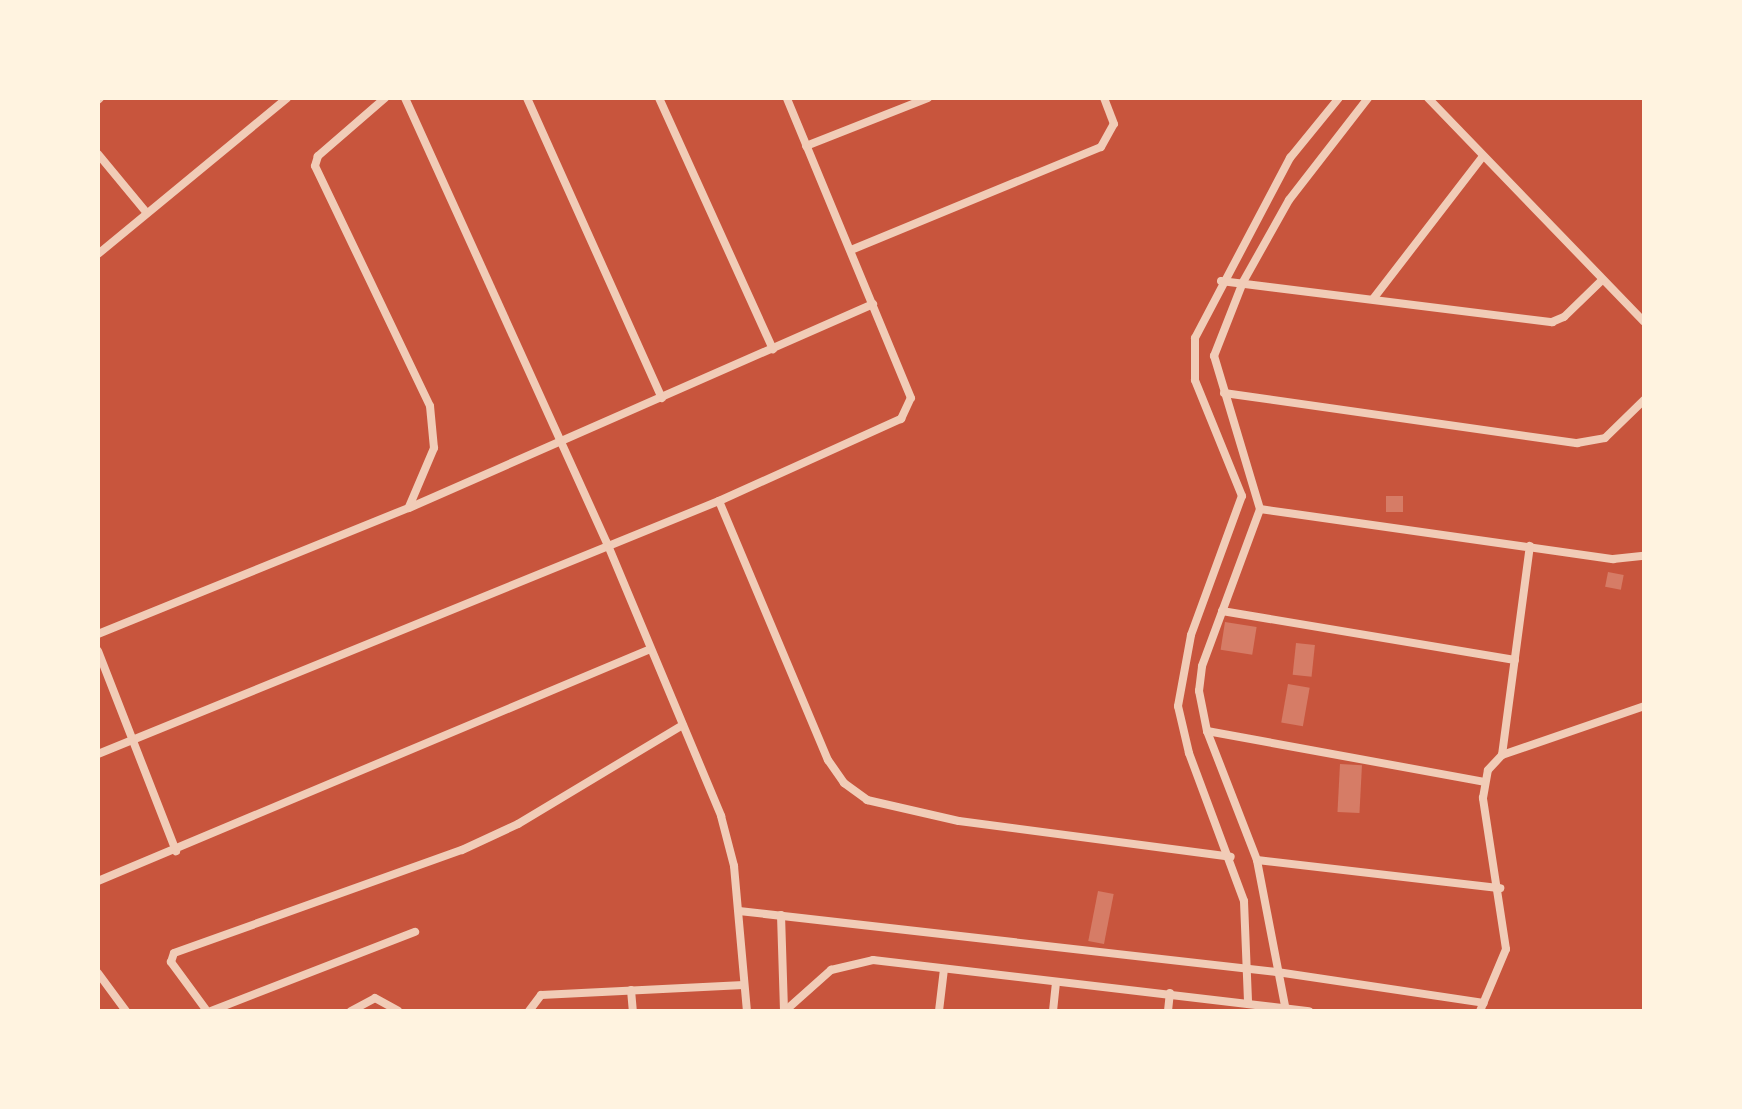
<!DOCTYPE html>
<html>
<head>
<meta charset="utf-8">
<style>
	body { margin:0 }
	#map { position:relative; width:1742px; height:1109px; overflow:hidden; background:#c8553d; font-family:Mulish,sans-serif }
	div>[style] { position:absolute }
	.building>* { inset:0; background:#d67c66; transform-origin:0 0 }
	.minor>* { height:8px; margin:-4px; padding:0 4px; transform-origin:4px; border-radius:4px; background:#f1ccb7 }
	span { translate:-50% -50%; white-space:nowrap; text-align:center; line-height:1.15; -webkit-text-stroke:8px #fff3e0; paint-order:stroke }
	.frame { position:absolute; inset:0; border:100px solid #fff3e0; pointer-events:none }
</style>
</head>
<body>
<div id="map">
	<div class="building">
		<div style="left:1386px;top:496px;width:17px;height:16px"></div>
		<div style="left:1608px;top:572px;width:16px;height:15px;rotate:11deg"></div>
		<div style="left:1225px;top:622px;width:32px;height:28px;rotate:9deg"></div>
		<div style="left:1296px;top:643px;width:19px;height:32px;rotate:6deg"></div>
		<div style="left:1288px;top:684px;width:22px;height:39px;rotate:10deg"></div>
		<div style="left:1340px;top:764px;width:22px;height:48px;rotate:3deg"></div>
		<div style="left:1098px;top:891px;width:16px;height:51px;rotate:11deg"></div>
	</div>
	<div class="minor">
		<div style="left:385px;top:98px;width:89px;rotate:139.1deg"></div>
		<div style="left:318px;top:156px;width:10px;rotate:107deg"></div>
		<div style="left:315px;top:166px;width:266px;rotate:64.4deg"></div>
		<div style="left:430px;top:406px;width:42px;rotate:84.6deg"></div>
		<div style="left:434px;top:448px;width:64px;rotate:113deg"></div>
		<div style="left:405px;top:98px;width:489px;rotate:65.6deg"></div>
		<div style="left:607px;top:543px;width:296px;rotate:67.3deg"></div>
		<div style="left:721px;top:816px;width:52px;rotate:75.4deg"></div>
		<div style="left:734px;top:866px;width:146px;rotate:84.9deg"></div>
		<div style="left:527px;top:98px;width:329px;rotate:65.8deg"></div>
		<div style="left:659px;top:98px;width:276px;rotate:65.6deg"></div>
		<div style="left:1428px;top:98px;width:311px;rotate:46deg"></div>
		<div style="left:98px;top:100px;width:3px;rotate:-45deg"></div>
		<div style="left:806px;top:146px;width:131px;rotate:-21.5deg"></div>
		<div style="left:98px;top:154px;width:75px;rotate:50.4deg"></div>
		<div style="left:851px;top:250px;width:270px;rotate:-22.4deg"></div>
		<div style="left:1101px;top:147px;width:26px;rotate:-61deg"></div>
		<div style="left:1114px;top:124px;width:28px;rotate:-111deg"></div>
		<div style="left:98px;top:254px;width:245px;rotate:-39.5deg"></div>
		<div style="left:1221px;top:281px;width:334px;rotate:7.1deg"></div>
		<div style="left:1552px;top:322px;width:13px;rotate:-23deg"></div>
		<div style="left:1564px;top:317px;width:53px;rotate:-44.2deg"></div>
		<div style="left:1373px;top:299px;width:180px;rotate:-52.4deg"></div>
		<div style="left:1224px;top:393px;width:357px;rotate:8.1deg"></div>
		<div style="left:1577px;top:443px;width:28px;rotate:-10deg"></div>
		<div style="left:1605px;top:438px;width:54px;rotate:-44.3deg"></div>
		<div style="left:719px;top:501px;width:281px;rotate:67.2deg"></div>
		<div style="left:828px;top:760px;width:28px;rotate:55deg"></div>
		<div style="left:844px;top:783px;width:29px;rotate:36deg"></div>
		<div style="left:867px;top:800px;width:94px;rotate:12.9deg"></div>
		<div style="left:959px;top:821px;width:274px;rotate:7.5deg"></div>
		<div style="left:1260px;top:509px;width:357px;rotate:8.1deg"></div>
		<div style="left:1613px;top:559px;width:31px;rotate:-6deg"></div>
		<div style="left:1222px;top:611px;width:297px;rotate:9.5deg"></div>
		<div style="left:98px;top:634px;width:336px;rotate:-22.1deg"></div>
		<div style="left:409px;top:508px;width:507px;rotate:-23.73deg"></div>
		<div style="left:98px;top:651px;width:215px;rotate:68.7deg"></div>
		<div style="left:1207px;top:731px;width:282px;rotate:10.4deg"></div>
		<div style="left:98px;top:754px;width:671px;rotate:-22.17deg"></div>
		<div style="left:719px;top:501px;width:200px;rotate:-24.3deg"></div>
		<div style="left:901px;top:419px;width:23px;rotate:-65deg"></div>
		<div style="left:911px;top:398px;width:325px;rotate:-112.5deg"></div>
		<div style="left:1502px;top:755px;width:211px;rotate:-82.4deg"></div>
		<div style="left:1257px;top:860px;width:245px;rotate:6.6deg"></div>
		<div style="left:98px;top:881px;width:597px;rotate:-22.78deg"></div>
		<div style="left:739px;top:911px;width:541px;rotate:6.47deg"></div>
		<div style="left:1277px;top:972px;width:209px;rotate:8.5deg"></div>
		<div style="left:781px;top:915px;width:96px;rotate:88.2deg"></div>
		<div style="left:98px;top:973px;width:47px;rotate:53.6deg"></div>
		<div style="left:631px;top:990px;width:21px;rotate:85deg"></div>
		<div style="left:1248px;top:1001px;width:100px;rotate:-92.3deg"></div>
		<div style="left:1244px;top:901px;width:158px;rotate:-110.4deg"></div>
		<div style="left:1189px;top:753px;width:48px;rotate:-103.2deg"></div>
		<div style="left:1178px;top:706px;width:72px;rotate:-79.6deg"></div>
		<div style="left:1191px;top:635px;width:148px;rotate:-69.9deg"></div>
		<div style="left:1242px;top:496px;width:125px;rotate:-112.1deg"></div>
		<div style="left:1195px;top:380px;width:42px;rotate:-90deg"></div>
		<div style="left:1195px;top:338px;width:204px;rotate:-62.2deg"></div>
		<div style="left:1290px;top:158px;width:77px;rotate:-50.8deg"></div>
		<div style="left:207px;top:1011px;width:61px;rotate:-126.3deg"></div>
		<div style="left:171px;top:962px;width:9px;rotate:-72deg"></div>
		<div style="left:174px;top:953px;width:306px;rotate:-19.7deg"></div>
		<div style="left:462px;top:850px;width:62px;rotate:-24.9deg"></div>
		<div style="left:518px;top:824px;width:192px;rotate:-31deg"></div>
		<div style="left:211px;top:1011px;width:219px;rotate:-21.2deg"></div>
		<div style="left:351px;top:1011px;width:27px;rotate:-28deg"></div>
		<div style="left:375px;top:998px;width:26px;rotate:29deg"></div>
		<div style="left:529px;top:1011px;width:20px;rotate:-53deg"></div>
		<div style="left:541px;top:995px;width:203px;rotate:-2.8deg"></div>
		<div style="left:785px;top:1011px;width:62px;rotate:-41.7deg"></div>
		<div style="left:831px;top:970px;width:43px;rotate:-13.4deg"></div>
		<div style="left:873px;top:960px;width:439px;rotate:6.7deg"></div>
		<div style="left:939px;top:1011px;width:42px;rotate:-83.2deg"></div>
		<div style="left:1053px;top:1011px;width:29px;rotate:-84deg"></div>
		<div style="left:1168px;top:1011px;width:18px;rotate:-84deg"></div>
		<div style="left:1286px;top:1011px;width:154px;rotate:-100.9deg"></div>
		<div style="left:1257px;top:860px;width:138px;rotate:-111.2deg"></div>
		<div style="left:1207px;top:731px;width:41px;rotate:-101.3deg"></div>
		<div style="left:1199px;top:691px;width:25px;rotate:-83deg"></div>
		<div style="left:1202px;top:666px;width:167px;rotate:-69.7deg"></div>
		<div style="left:1260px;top:509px;width:160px;rotate:-106.7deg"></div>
		<div style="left:1214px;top:356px;width:79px;rotate:-68.6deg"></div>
		<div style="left:1243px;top:282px;width:94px;rotate:-60.7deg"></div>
		<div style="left:1289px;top:200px;width:129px;rotate:-52.2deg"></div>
		<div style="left:1480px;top:1011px;width:67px;rotate:-67.2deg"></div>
		<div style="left:1506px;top:949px;width:153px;rotate:-98.7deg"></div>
		<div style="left:1483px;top:798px;width:28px;rotate:-80deg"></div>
		<div style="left:1488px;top:770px;width:21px;rotate:-47deg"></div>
		<div style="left:1502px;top:755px;width:150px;rotate:-19deg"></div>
	</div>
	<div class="frame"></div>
</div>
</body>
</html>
